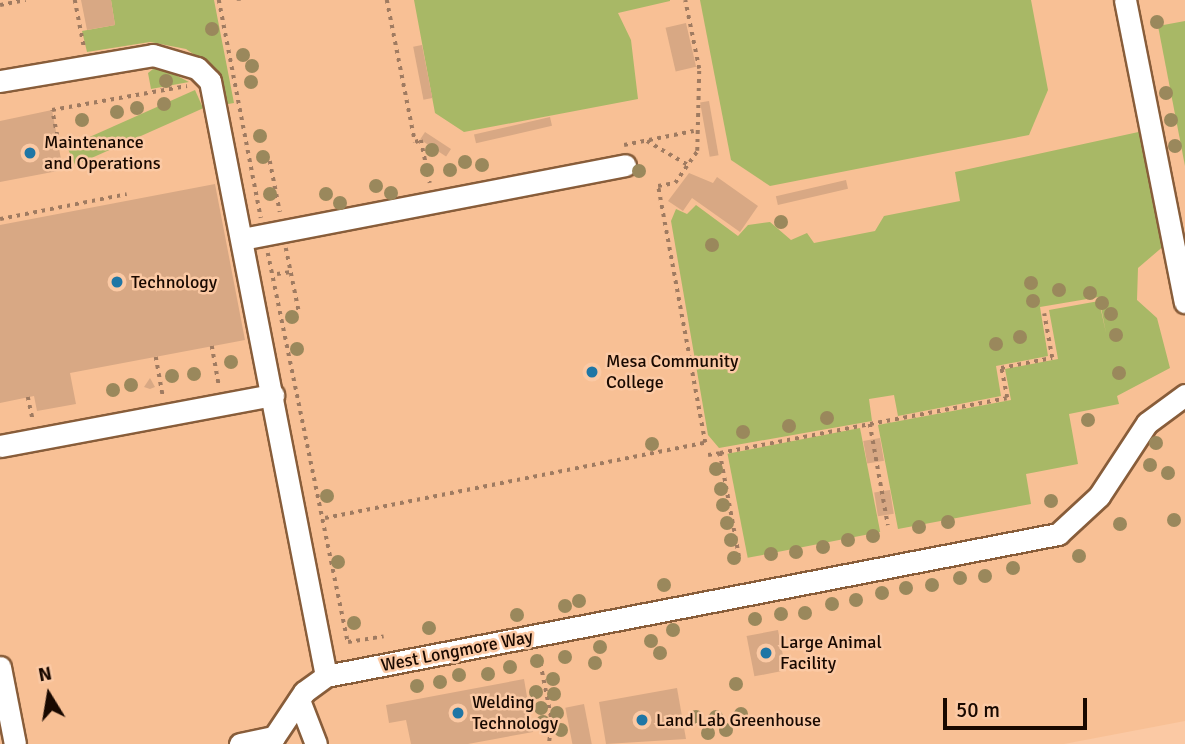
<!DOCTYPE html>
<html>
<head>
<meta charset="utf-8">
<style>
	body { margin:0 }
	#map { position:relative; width:1185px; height:744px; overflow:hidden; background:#fbc9a4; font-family:Signika,sans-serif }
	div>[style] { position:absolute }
	.built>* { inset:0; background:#f8c095 }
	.green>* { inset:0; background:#a8b866; transform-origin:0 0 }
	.building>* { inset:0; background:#d8a884; transform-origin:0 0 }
	.path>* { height:3.5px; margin-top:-1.75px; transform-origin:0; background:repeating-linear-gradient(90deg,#9f7b61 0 3.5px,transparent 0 8.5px) }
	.roads { filter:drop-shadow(2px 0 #885d3a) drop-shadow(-2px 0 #885d3a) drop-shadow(0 2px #885d3a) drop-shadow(0 -2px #885d3a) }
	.minor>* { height:21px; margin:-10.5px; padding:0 10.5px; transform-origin:10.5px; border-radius:10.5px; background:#fff }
	.trees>* { width:14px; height:14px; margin:-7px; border-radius:50%; background:#9a885c }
	.dots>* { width:19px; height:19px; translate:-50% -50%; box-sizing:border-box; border:4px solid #fbc9a4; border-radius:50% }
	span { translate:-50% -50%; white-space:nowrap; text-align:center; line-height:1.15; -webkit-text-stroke:5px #fbc9a4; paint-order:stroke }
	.poi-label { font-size:18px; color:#190900 }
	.left { translate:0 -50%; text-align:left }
	.street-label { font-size:18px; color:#190900 }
	.north { position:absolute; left:14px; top:660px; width:70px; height:70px; -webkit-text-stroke:5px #fbc9a4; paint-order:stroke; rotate:349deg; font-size:19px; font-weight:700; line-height:28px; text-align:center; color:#190900 }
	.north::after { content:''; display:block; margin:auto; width:24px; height:32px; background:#190900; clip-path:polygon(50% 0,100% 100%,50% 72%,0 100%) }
	.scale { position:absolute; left:943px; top:698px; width:144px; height:32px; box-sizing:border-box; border:4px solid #190900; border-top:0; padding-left:9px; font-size:21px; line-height:24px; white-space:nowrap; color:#190900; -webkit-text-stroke:5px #fbc9a4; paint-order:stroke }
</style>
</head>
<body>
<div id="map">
	<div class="built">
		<div style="clip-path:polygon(0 0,1185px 0,1185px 721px,1064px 744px,0 744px)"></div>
	</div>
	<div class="green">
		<div style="clip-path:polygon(111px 0,214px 0,234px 103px,228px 104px,208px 64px,186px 49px,150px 42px,87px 52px,82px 31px,115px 25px)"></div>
		<div style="clip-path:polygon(414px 0,670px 0,670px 1px,618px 13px,631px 40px,638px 99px,464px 132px,435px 113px)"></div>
		<div style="clip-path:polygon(700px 0,1031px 0,1048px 90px,1029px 135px,770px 186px,731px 160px)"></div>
		<div style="clip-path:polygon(1185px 21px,1185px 166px,1158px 26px)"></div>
		<div style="clip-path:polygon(153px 69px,164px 69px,189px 82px,151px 89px,148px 73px)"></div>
		<div style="left:195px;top:90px;width:20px;height:140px;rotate:66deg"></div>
		<div style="clip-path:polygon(1143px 131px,1166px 244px,1138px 268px,1137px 300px,1157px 318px,1170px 368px,1117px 396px,1119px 404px,1069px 414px,1078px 464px,1026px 474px,1031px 504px,898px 529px,878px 425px,1011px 400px,1005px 369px,1058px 359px,1049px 310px,1099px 301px,1106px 333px,1099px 297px,1040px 307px,1048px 356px,996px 366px,1001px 396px,898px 416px,894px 395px,869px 399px,872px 421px,719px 448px,708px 435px,671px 221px,676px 209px,687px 214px,696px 205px,738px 236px,748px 225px,770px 222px,791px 240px,807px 233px,814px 243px,875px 231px,884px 216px,960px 201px,955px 172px)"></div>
		<div style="left:860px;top:428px;width:106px;height:135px;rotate:79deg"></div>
	</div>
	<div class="building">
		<div style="clip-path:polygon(81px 0,111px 0,115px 25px,87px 30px)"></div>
		<div style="left:686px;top:23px;width:45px;height:21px;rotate:77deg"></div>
		<div style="left:422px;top:45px;width:54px;height:9px;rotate:79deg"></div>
		<div style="left:709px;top:101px;width:55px;height:9px;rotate:80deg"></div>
		<div style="clip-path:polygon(52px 110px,63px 170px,0 182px,0 121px)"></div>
		<div style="left:550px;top:117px;width:9px;height:78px;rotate:77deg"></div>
		<div style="left:425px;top:132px;width:31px;height:9px;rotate:33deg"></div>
		<div style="clip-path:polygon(689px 173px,713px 183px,717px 177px,758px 206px,740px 232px,692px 198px,683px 211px,668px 201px)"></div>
		<div style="left:846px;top:180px;width:9px;height:72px;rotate:77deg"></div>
		<div style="clip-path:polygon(215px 184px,245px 340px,70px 373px,76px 404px,37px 411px,34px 396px,0 403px,0 225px)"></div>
		<div style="clip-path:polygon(150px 378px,155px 387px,150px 389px,144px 387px)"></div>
		<div style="left:880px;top:438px;width:23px;height:17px;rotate:80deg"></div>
		<div style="left:890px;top:490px;width:24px;height:16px;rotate:81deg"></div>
		<div style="left:778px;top:630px;width:41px;height:32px;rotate:79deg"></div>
		<div style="clip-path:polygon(524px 679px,533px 732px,468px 744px,411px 744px,406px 720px,389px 723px,386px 705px)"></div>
		<div style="clip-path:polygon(677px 688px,686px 739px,606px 744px,599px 702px)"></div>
		<div style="left:584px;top:704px;width:41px;height:19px;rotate:79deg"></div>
	</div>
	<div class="path">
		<div style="left:75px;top:0;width:48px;rotate:79.2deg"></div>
		<div style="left:219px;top:0;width:222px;rotate:79.1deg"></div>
		<div style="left:239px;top:0;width:1px;rotate:90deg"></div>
		<div style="left:387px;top:0;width:145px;rotate:78.8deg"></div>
		<div style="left:415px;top:142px;width:6px;rotate:-18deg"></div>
		<div style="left:421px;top:140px;width:44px;rotate:78.2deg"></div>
		<div style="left:0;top:5px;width:26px;rotate:-11deg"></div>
		<div style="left:57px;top:136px;width:26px;rotate:-101deg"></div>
		<div style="left:52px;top:110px;width:137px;rotate:-10.1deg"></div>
		<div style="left:647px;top:141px;width:48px;rotate:30.3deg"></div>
		<div style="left:624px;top:145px;width:71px;rotate:-11.3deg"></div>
		<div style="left:270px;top:161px;width:52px;rotate:78.9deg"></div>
		<div style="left:0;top:219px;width:129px;rotate:-11.1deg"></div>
		<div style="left:286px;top:248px;width:65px;rotate:78.5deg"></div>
		<div style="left:268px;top:253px;width:397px;rotate:78.4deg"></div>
		<div style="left:348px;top:642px;width:36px;rotate:-9deg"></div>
		<div style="left:277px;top:274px;width:14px;rotate:-8deg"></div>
		<div style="left:212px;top:346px;width:40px;rotate:80deg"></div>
		<div style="left:156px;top:357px;width:40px;rotate:80deg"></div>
		<div style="left:28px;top:397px;width:24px;rotate:78deg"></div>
		<div style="left:870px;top:424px;width:139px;rotate:-10.7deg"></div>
		<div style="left:1007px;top:398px;width:31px;rotate:-101deg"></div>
		<div style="left:1001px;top:368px;width:52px;rotate:-11.1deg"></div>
		<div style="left:1052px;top:358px;width:45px;rotate:-100.3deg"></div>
		<div style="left:720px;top:453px;width:153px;rotate:-10.9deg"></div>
		<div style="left:870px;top:424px;width:103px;rotate:79.9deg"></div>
		<div style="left:708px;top:455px;width:12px;rotate:-9deg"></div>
		<div style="left:720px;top:453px;width:105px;rotate:79.5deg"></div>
		<div style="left:325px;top:518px;width:387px;rotate:-11.2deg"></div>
		<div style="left:705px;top:443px;width:261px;rotate:-100.4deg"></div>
		<div style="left:658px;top:186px;width:17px;rotate:-10deg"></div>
		<div style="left:675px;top:183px;width:39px;rotate:-55deg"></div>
		<div style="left:697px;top:151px;width:82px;rotate:-88.6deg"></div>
		<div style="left:699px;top:69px;width:70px;rotate:-101.5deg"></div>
		<div style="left:539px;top:655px;width:67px;rotate:78.9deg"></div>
		<div style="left:552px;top:721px;width:23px;rotate:97deg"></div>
	</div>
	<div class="roads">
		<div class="minor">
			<div style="left:1125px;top:0;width:308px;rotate:78.8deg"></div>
			<div style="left:0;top:81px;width:155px;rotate:-9.6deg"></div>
			<div style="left:153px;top:55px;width:46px;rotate:16.5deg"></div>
			<div style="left:197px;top:68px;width:18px;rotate:45deg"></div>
			<div style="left:210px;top:81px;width:606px;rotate:78.97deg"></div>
			<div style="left:242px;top:239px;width:390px;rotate:-10.9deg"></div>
			<div style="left:0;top:446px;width:278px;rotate:-10.6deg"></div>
			<div style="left:0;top:667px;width:78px;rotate:79deg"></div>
			<div style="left:299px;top:700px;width:47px;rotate:68.9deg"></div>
			<div style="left:240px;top:744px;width:35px;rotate:-12deg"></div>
			<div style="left:274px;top:737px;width:54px;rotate:-56.3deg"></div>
			<div style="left:304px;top:692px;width:27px;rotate:-36deg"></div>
			<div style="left:326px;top:676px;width:746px;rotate:-10.98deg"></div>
			<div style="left:1058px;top:534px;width:56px;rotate:-42.8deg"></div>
			<div style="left:1099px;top:496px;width:87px;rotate:-56.7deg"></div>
			<div style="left:1147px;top:423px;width:47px;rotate:-36.4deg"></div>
		</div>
	</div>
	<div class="trees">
		<div style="left:1157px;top:22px"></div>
		<div style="left:212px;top:29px"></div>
		<div style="left:243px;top:55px"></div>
		<div style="left:252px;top:66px"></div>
		<div style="left:166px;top:81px"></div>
		<div style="left:251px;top:82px"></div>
		<div style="left:1166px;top:93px"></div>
		<div style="left:164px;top:104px"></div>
		<div style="left:137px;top:108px"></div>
		<div style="left:117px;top:112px"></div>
		<div style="left:82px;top:120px"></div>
		<div style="left:1171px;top:120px"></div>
		<div style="left:260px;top:136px"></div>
		<div style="left:1175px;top:146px"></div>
		<div style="left:432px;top:150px"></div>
		<div style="left:263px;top:157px"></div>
		<div style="left:465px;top:162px"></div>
		<div style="left:482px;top:165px"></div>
		<div style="left:427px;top:170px"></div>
		<div style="left:450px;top:170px"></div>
		<div style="left:639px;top:171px"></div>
		<div style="left:376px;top:186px"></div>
		<div style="left:391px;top:193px"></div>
		<div style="left:270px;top:194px"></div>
		<div style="left:326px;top:194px"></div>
		<div style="left:340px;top:203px"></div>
		<div style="left:781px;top:222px"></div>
		<div style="left:712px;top:245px"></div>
		<div style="left:1031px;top:283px"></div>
		<div style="left:1059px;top:290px"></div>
		<div style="left:1090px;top:293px"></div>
		<div style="left:1033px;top:301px"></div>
		<div style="left:1102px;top:303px"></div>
		<div style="left:1111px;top:314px"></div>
		<div style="left:292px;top:317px"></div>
		<div style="left:1116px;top:335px"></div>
		<div style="left:1020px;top:337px"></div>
		<div style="left:996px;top:344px"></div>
		<div style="left:297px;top:349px"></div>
		<div style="left:231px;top:362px"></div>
		<div style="left:1119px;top:373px"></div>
		<div style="left:194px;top:374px"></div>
		<div style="left:172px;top:376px"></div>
		<div style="left:131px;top:385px"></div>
		<div style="left:113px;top:390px"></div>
		<div style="left:827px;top:418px"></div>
		<div style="left:1088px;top:420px"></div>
		<div style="left:789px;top:426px"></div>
		<div style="left:743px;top:432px"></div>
		<div style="left:1156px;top:443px"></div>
		<div style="left:652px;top:444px"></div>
		<div style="left:1150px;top:465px"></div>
		<div style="left:716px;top:469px"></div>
		<div style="left:1168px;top:473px"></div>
		<div style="left:721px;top:489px"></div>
		<div style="left:327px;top:496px"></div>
		<div style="left:1051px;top:501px"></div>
		<div style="left:723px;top:505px"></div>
		<div style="left:1174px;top:520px"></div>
		<div style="left:948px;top:522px"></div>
		<div style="left:727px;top:523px"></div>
		<div style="left:1120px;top:524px"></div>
		<div style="left:919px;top:527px"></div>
		<div style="left:873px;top:536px"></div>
		<div style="left:731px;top:540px"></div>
		<div style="left:848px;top:540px"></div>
		<div style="left:823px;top:547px"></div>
		<div style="left:796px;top:552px"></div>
		<div style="left:771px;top:554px"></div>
		<div style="left:1079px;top:556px"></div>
		<div style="left:734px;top:558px"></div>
		<div style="left:338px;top:562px"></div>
		<div style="left:1013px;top:568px"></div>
		<div style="left:985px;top:576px"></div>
		<div style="left:960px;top:578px"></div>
		<div style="left:664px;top:585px"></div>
		<div style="left:932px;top:585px"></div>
		<div style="left:906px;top:588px"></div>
		<div style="left:882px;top:593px"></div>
		<div style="left:856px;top:600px"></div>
		<div style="left:579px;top:601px"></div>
		<div style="left:832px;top:604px"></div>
		<div style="left:565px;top:606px"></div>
		<div style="left:805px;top:613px"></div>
		<div style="left:781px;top:614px"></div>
		<div style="left:517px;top:615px"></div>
		<div style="left:755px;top:619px"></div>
		<div style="left:354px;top:623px"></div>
		<div style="left:429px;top:628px"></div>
		<div style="left:673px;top:630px"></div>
		<div style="left:651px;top:641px"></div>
		<div style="left:600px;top:647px"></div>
		<div style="left:660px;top:653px"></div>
		<div style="left:565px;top:657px"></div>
		<div style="left:537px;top:661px"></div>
		<div style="left:595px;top:663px"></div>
		<div style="left:510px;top:667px"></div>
		<div style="left:488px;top:674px"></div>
		<div style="left:459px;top:675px"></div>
		<div style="left:553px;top:679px"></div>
		<div style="left:440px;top:682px"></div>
		<div style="left:736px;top:684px"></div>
		<div style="left:417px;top:686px"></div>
		<div style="left:536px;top:692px"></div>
		<div style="left:554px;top:694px"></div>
		<div style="left:541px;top:708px"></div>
		<div style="left:557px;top:713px"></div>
		<div style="left:741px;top:714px"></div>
		<div style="left:696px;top:717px"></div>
		<div style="left:716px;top:717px"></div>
		<div style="left:543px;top:722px"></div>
		<div style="left:561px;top:730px"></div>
		<div style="left:726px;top:730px"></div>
		<div style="left:708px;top:733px"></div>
	</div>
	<div class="dots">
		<div style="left:30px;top:153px;background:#1f76a5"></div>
		<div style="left:117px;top:282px;background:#1f76a5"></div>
		<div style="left:592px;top:372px;background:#1f76a5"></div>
		<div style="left:766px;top:653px;background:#1f76a5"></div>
		<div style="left:458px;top:713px;background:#1f76a5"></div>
		<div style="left:642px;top:720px;background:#1f76a5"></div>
	</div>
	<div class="poi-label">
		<span class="left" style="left:44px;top:153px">Maintenance<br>and Operations</span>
		<span class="left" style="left:131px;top:282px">Technology</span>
		<span class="left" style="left:606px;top:372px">Mesa Community<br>College</span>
		<span class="left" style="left:780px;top:653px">Large Animal<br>Facility</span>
		<span class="left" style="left:472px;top:713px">Welding<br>Technology</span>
		<span class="left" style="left:656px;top:720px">Land Lab Greenhouse</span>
	</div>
	<div class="street-label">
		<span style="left:457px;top:651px;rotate:-11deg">West Longmore Way</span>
	</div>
	<div class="north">N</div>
	<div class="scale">50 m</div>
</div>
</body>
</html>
